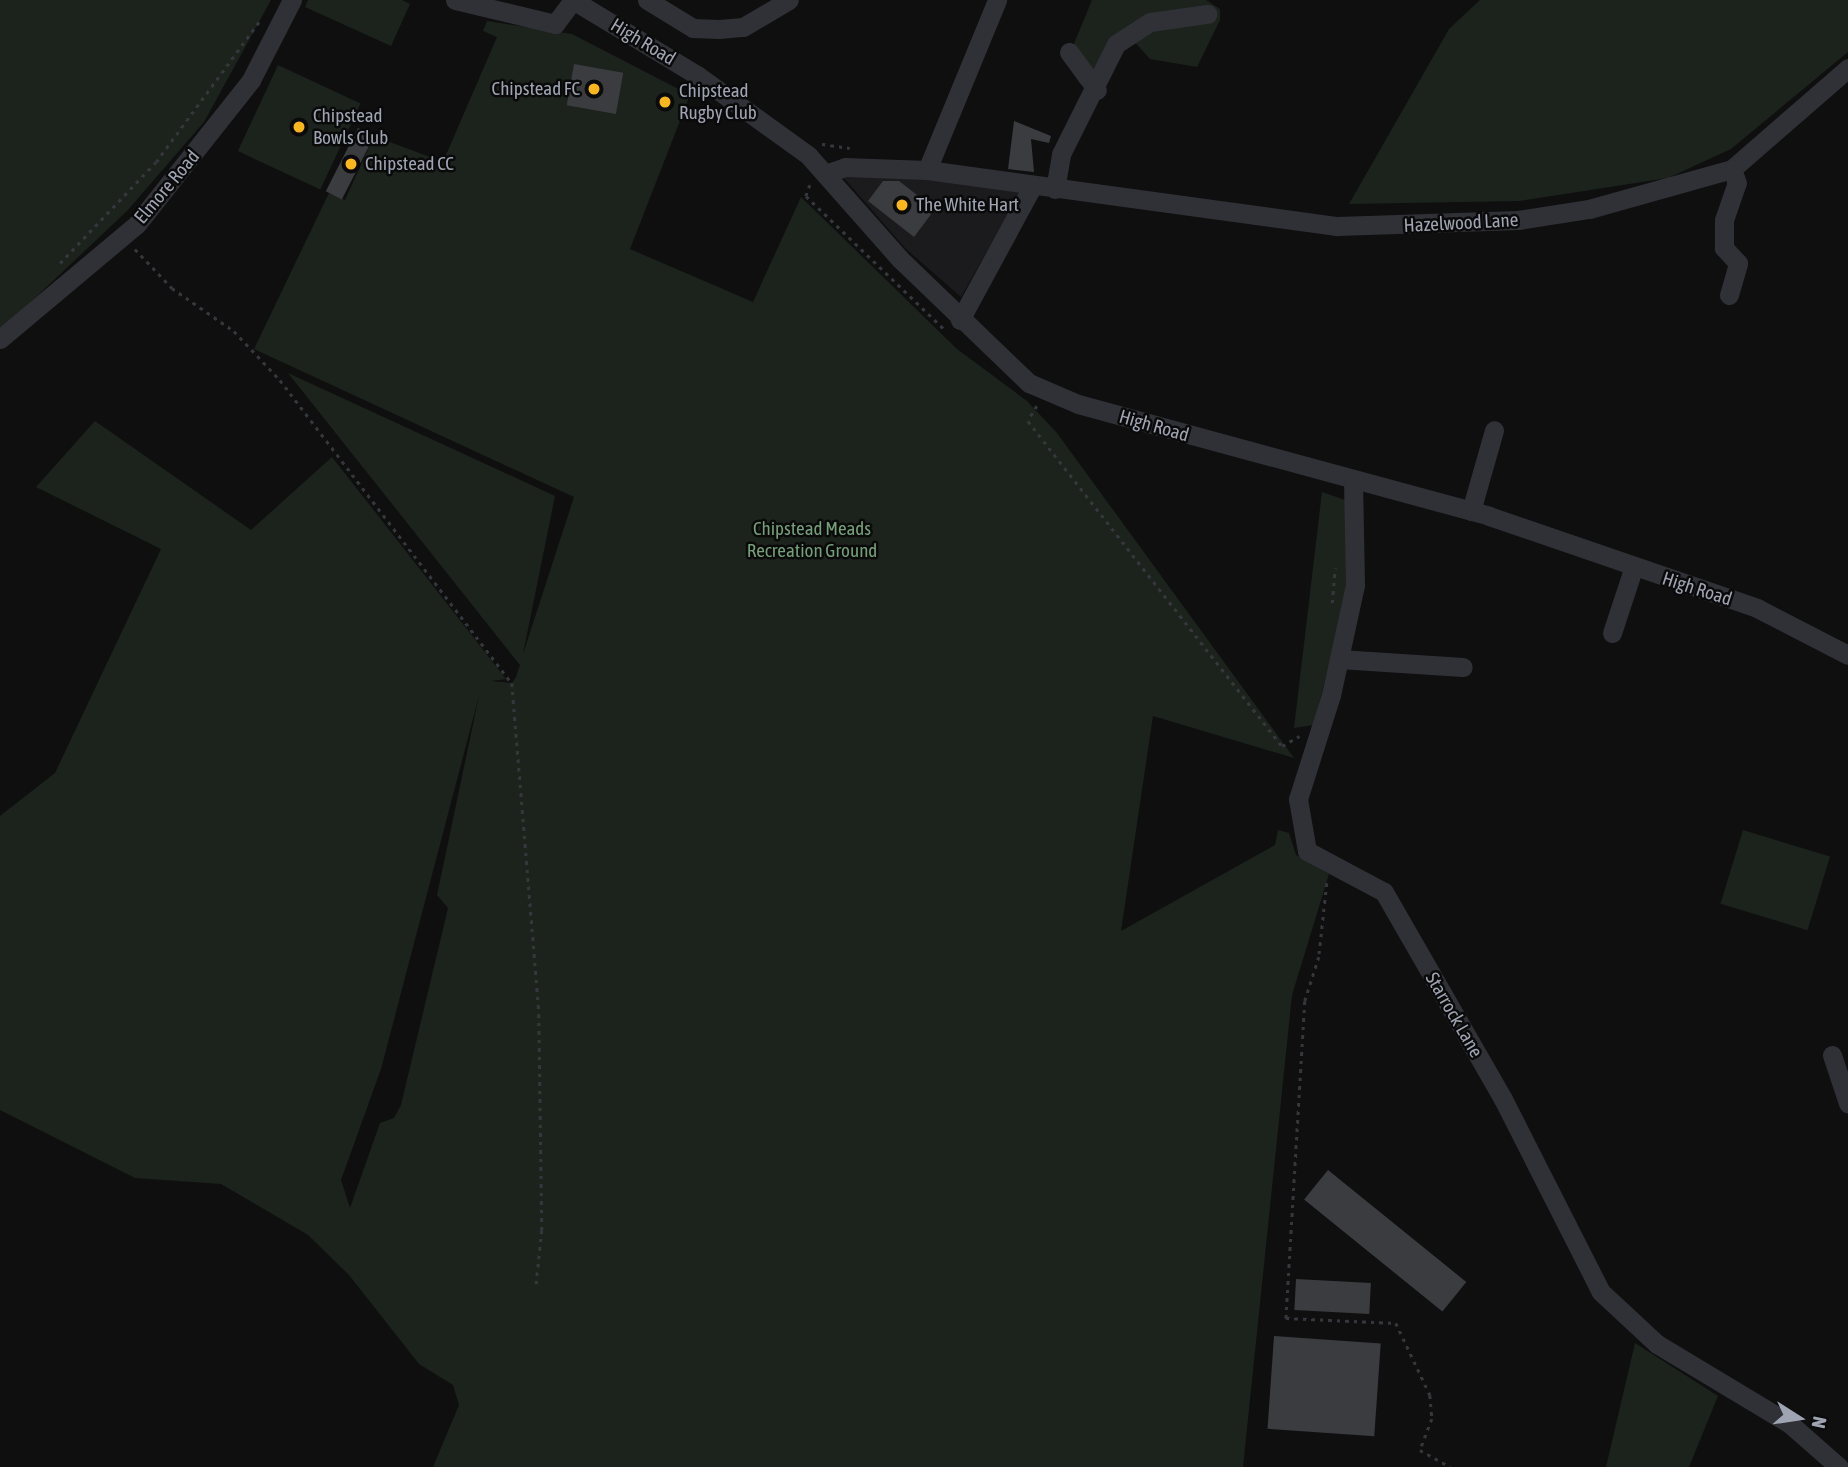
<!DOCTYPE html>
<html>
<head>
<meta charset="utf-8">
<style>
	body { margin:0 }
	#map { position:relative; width:1848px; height:1467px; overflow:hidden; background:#0f0f10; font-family:"Asap Condensed",sans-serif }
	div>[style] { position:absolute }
	.built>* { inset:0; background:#1b1b1d }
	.green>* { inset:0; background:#1b231c; transform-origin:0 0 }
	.building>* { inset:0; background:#3b3c40; transform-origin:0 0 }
	.path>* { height:2.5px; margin-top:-1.25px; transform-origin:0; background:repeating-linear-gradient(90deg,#36373d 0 3.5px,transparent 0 8.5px) }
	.minor>* { height:19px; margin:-9.5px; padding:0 9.5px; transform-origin:9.5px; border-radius:9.5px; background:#303136 }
	.dots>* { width:19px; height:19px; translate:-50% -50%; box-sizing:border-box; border:4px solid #0a0a0b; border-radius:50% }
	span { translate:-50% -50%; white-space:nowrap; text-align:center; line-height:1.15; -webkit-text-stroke:5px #0a0a0b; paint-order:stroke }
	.street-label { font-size:19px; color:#9fa4b2 }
	.poi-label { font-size:19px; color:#9fa4b2 }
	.right { translate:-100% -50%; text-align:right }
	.left { translate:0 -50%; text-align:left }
	.park-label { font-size:19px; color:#759f79 }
	.north { position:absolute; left:1764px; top:1383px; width:70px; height:70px; -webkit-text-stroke:5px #0a0a0b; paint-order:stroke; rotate:102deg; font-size:19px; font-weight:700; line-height:28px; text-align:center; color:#9fa4b2 }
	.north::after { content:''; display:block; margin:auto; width:24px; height:32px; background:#9fa4b2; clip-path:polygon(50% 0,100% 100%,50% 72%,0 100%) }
</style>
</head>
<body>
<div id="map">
	<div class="built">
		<div style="clip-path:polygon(889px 173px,1022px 189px,961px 297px,906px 249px,843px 177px)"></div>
	</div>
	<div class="green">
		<div style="clip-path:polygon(0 0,271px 0,204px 122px,127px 211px,0 331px)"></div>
		<div style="clip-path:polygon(308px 0,402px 0,410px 4px,391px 46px,305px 7px)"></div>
		<div style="clip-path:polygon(1092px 0,1206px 0,1220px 9px,1220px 20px,1197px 67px,1150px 59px,1131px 38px,1081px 85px,1066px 63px)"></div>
		<div style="clip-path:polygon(1480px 0,1848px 0,1848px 52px,1731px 149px,1668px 178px,1519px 201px,1349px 204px,1449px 29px)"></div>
		<div style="clip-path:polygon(evenodd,487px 21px,572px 34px,690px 95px,630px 249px,753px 302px,801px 197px,957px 349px,1027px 401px,1057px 433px,1294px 758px,1153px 716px,1121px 931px,1275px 845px,1278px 830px,1289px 833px,1296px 855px,1329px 874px,1292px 995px,1243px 1467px,433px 1467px,459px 1405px,453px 1385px,419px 1364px,349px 1275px,308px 1235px,221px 1184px,135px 1178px,0 1110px,0 816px,55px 773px,161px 549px,36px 487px,95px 421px,251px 530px,332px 457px,506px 679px,491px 681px,512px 683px,516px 677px,520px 665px,288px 373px,555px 496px,523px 654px,574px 497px,254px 349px,329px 193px,345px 200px,374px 136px,443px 162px,497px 37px,483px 31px,487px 21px,479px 696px,437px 895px,448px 908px,401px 1105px,394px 1118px,380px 1123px,350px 1208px,341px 1180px,381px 1069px,479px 696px)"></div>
		<div style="left:278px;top:65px;width:91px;height:95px;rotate:25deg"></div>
		<div style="clip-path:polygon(1322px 492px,1348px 501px,1349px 584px,1314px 725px,1294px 728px)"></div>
		<div style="left:1743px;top:830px;width:91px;height:77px;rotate:17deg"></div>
		<div style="clip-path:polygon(1635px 1343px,1718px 1396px,1689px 1467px,1606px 1467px)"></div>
	</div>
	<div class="building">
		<div style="left:574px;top:64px;width:50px;height:42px;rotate:10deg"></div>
		<div style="clip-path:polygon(1014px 121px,1051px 136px,1049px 143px,1031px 139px,1034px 172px,1008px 169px)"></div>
		<div style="left:358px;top:128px;width:18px;height:71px;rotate:27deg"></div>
		<div style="clip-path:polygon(883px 181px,899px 181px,935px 209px,914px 237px,868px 201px)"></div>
		<div style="left:1328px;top:1170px;width:178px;height:38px;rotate:39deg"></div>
		<div style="left:1296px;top:1279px;width:75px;height:31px;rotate:3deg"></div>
		<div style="left:1274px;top:1336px;width:107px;height:93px;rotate:4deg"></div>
	</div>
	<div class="path">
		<div style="left:822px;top:144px;width:28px;rotate:8deg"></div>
		<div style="left:810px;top:185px;width:12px;rotate:110deg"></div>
		<div style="left:806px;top:196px;width:192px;rotate:43.9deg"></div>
		<div style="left:135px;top:249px;width:54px;rotate:46.5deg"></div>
		<div style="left:172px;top:288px;width:75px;rotate:34.7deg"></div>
		<div style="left:234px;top:331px;width:67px;rotate:46.8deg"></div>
		<div style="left:280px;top:380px;width:382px;rotate:52.6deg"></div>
		<div style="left:512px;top:683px;width:332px;rotate:85.3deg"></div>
		<div style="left:539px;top:1014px;width:216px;rotate:89.2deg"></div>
		<div style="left:542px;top:1230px;width:57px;rotate:96deg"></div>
		<div style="left:60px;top:263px;width:139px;rotate:-46.5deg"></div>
		<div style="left:156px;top:162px;width:177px;rotate:-53.7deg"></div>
		<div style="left:1037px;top:406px;width:17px;rotate:121deg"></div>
		<div style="left:1028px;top:421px;width:412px;rotate:52deg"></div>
		<div style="left:1282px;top:746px;width:20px;rotate:-30deg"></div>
		<div style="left:1332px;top:603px;width:35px;rotate:-85deg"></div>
		<div style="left:1327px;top:883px;width:74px;rotate:96.2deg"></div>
		<div style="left:1319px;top:957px;width:46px;rotate:107.7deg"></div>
		<div style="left:1305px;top:1001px;width:318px;rotate:93.4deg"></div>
		<div style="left:1286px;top:1318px;width:110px;rotate:2.6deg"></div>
		<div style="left:1396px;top:1323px;width:80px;rotate:64.7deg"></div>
		<div style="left:1430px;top:1395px;width:24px;rotate:85deg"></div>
		<div style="left:1432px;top:1419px;width:33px;rotate:111deg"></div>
		<div style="left:1420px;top:1450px;width:35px;rotate:29deg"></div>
	</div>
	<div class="minor">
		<div style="left:455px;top:0;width:103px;rotate:13.5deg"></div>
		<div style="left:555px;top:24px;width:30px;rotate:-53deg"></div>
		<div style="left:573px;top:0;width:145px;rotate:31.2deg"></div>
		<div style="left:697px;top:75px;width:137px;rotate:35.8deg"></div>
		<div style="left:808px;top:155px;width:140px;rotate:48.5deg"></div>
		<div style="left:901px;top:260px;width:178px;rotate:43.9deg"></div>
		<div style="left:1029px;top:383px;width:53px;rotate:23.2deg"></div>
		<div style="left:1078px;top:404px;width:426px;rotate:15.2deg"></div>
		<div style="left:1489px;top:516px;width:283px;rotate:18.9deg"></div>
		<div style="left:1757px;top:608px;width:102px;rotate:27.3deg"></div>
		<div style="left:647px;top:0;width:54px;rotate:31.3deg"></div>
		<div style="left:693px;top:28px;width:26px;rotate:2deg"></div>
		<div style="left:719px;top:29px;width:24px;rotate:-5deg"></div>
		<div style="left:743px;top:27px;width:53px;rotate:-30.4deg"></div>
		<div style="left:1069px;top:52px;width:47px;rotate:53.6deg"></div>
		<div style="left:927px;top:170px;width:184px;rotate:-67.6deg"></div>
		<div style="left:828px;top:173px;width:18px;rotate:-19deg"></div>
		<div style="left:845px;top:167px;width:82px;rotate:2.1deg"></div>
		<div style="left:927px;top:170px;width:414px;rotate:7.8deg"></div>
		<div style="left:1337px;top:226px;width:181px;rotate:-1.9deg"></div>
		<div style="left:1518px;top:220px;width:72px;rotate:-8.8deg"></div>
		<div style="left:1589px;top:209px;width:148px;rotate:-15.6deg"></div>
		<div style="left:1732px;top:169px;width:154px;rotate:-41deg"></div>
		<div style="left:1055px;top:189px;width:36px;rotate:-80deg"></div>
		<div style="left:1061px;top:154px;width:123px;rotate:-63.4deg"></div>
		<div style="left:1116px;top:44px;width:40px;rotate:-32.9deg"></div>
		<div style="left:1150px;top:22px;width:58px;rotate:-8deg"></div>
		<div style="left:1729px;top:295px;width:33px;rotate:-74deg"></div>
		<div style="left:1738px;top:263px;width:21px;rotate:-133deg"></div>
		<div style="left:1724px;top:248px;width:28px;rotate:-90deg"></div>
		<div style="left:1724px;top:220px;width:39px;rotate:-71deg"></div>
		<div style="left:1737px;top:183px;width:15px;rotate:-110deg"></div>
		<div style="left:960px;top:320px;width:153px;rotate:-61.6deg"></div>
		<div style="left:0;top:339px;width:179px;rotate:-40deg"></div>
		<div style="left:137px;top:224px;width:184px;rotate:-51.6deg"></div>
		<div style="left:251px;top:80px;width:90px;rotate:-62.9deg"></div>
		<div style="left:1353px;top:480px;width:105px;rotate:88.9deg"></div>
		<div style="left:1355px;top:585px;width:113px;rotate:102.3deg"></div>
		<div style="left:1331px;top:695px;width:109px;rotate:107.6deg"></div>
		<div style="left:1298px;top:799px;width:53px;rotate:80.2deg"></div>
		<div style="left:1307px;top:851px;width:87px;rotate:28deg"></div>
		<div style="left:1384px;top:892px;width:239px;rotate:60.1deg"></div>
		<div style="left:1503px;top:1099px;width:216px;rotate:63.1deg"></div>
		<div style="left:1601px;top:1292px;width:76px;rotate:42.9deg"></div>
		<div style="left:1657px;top:1344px;width:155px;rotate:31deg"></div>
		<div style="left:1790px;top:1424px;width:65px;rotate:41.3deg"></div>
		<div style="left:1471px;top:511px;width:84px;rotate:-74.1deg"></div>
		<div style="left:1612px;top:633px;width:67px;rotate:-71.8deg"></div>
		<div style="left:1339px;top:659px;width:124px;rotate:3.7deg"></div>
		<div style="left:1832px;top:1055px;width:51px;rotate:71.6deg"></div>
	</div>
	<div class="dots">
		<div style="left:594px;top:89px;background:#fab71d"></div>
		<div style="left:665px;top:102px;background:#fab71d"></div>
		<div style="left:299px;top:127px;background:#fab71d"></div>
		<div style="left:351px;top:164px;background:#fab71d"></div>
		<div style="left:902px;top:205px;background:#fab71d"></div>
	</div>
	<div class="street-label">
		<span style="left:643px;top:42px;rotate:31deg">High Road</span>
		<span style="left:167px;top:187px;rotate:-50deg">Elmore Road</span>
		<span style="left:1461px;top:223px;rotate:-3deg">Hazelwood Lane</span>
		<span style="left:1154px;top:426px;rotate:16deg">High Road</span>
		<span style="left:1697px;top:589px;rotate:18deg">High Road</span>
		<span style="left:1454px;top:1015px;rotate:60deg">Starrock Lane</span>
	</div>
	<div class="poi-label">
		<span class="right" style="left:580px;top:89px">Chipstead FC</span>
		<span class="left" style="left:679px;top:102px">Chipstead<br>Rugby Club</span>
		<span class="left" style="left:313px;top:127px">Chipstead<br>Bowls Club</span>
		<span class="left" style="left:365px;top:164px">Chipstead CC</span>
		<span class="left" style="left:916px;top:205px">The White Hart</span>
	</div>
	<div class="park-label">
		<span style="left:812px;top:540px">Chipstead Meads<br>Recreation Ground</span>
	</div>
	<div class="north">N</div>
</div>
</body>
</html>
